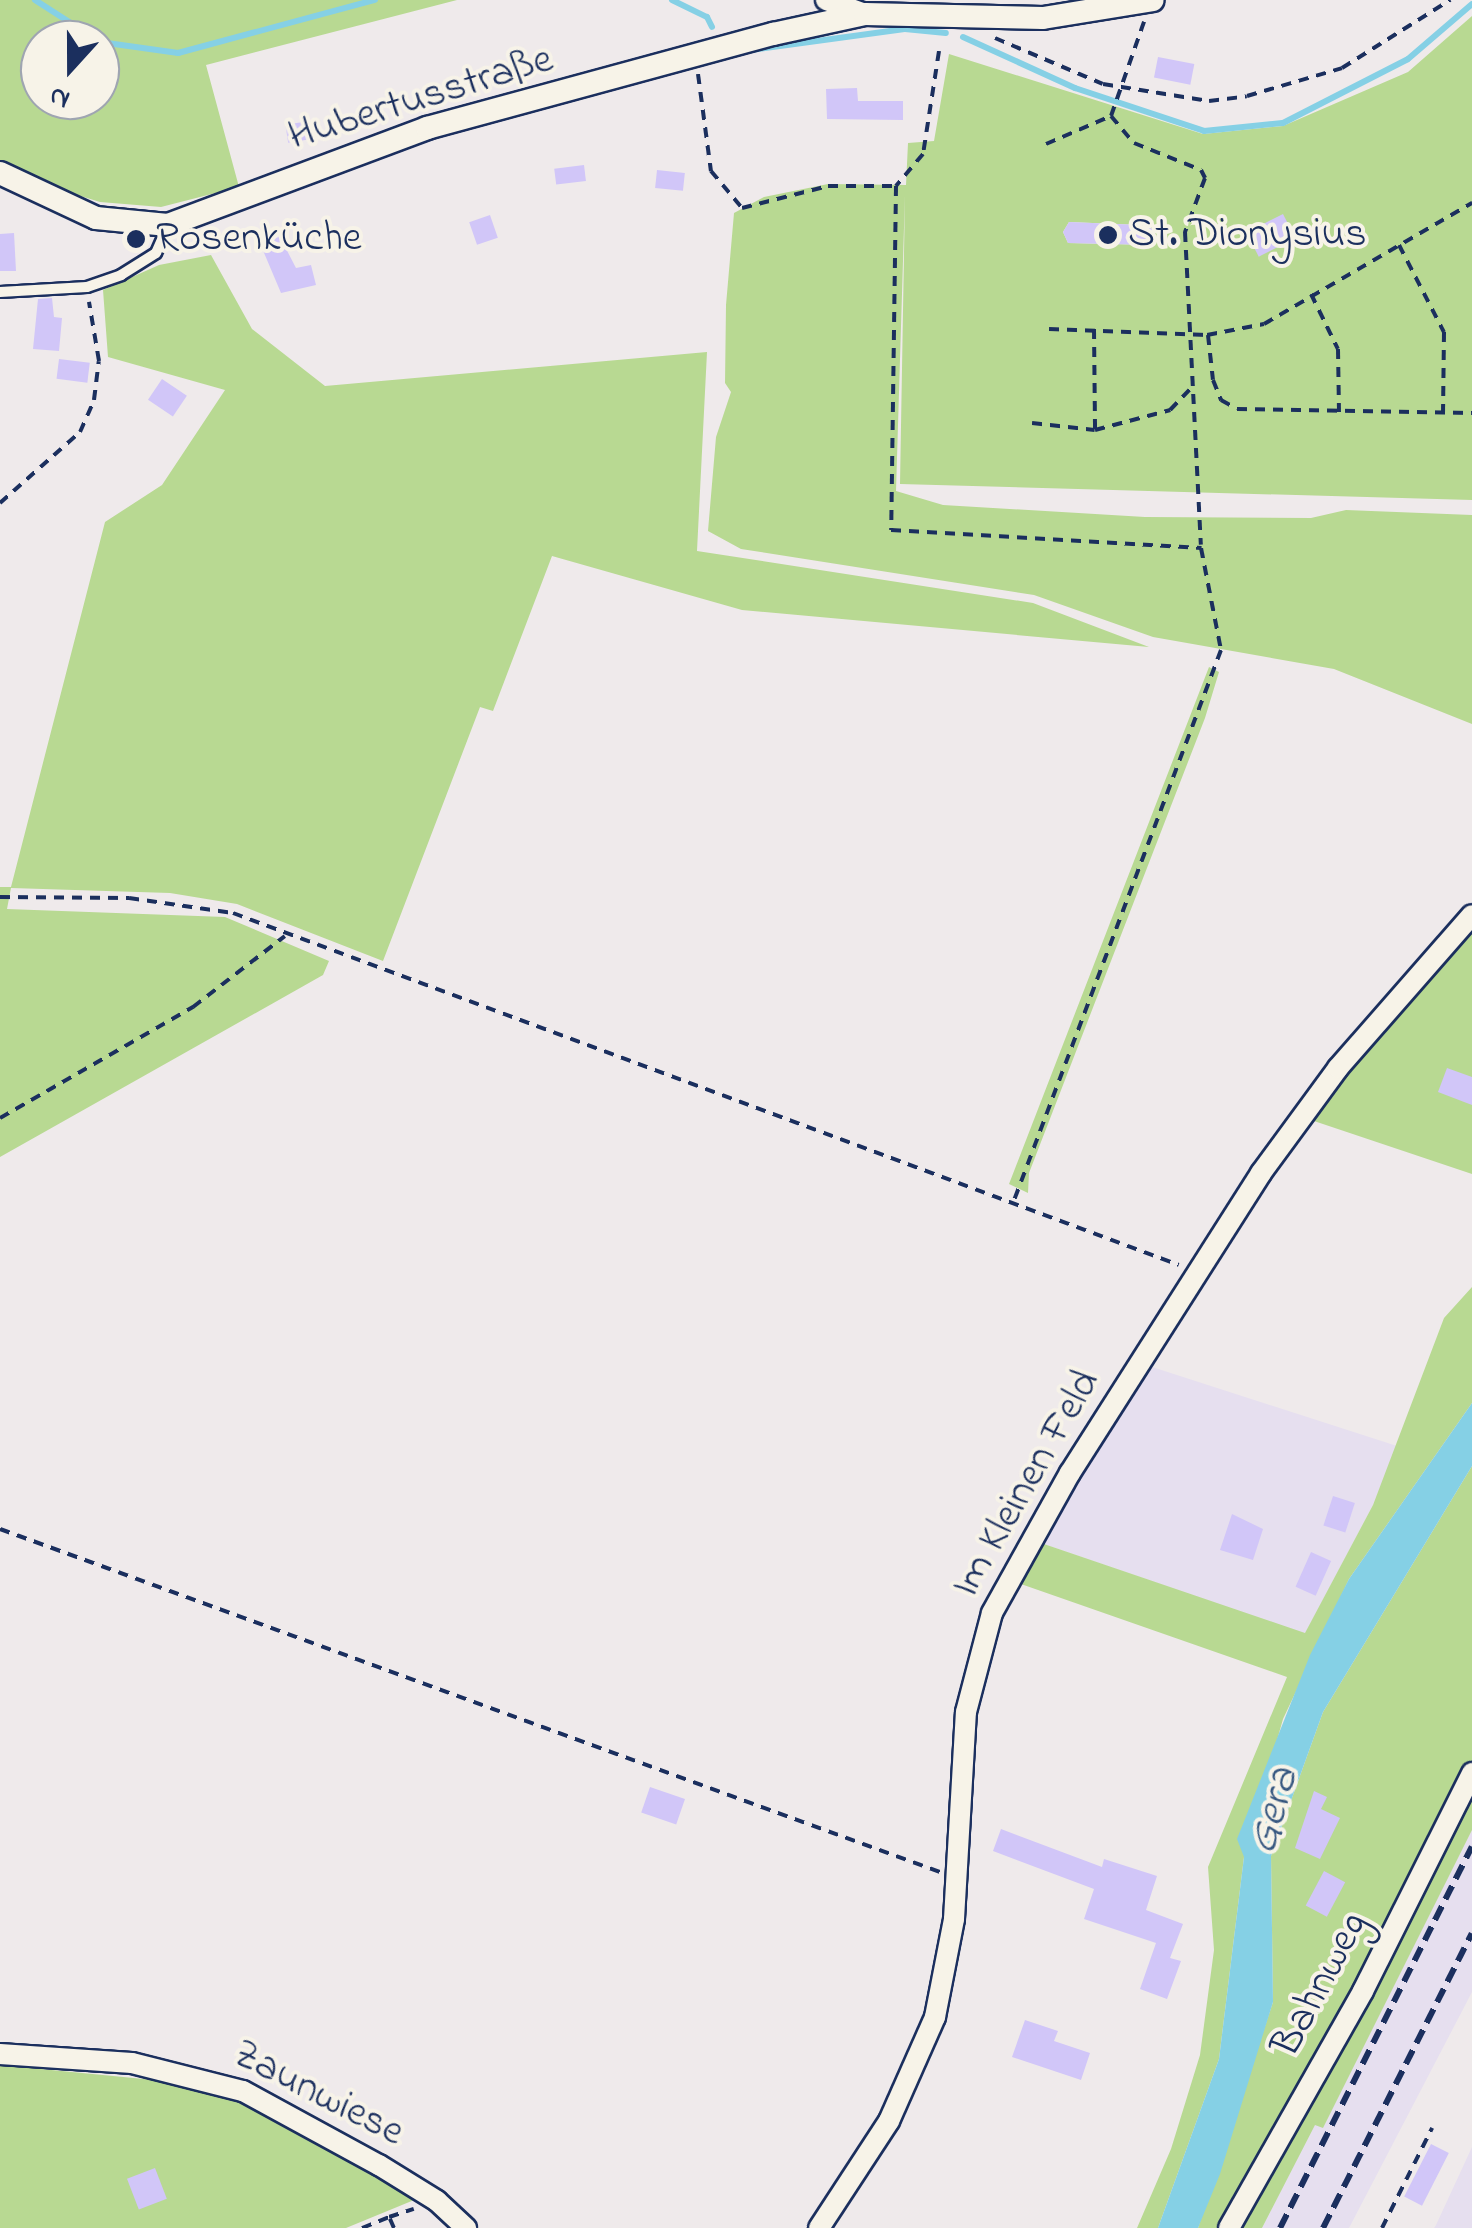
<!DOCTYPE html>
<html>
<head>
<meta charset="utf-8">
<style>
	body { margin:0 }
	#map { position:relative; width:1472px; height:2228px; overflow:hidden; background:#efeaeb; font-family:"Indie Flower",sans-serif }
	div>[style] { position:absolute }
	.built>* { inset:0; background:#e6dfef }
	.green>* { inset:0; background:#b8d992 }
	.water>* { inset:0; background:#85d0e5 }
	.stream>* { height:6px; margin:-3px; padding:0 3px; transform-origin:3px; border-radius:3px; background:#85d0e5 }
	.building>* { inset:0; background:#d1c6f8; transform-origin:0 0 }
	.path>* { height:4px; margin-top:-2px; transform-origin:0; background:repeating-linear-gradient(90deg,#1b2f5e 0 10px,transparent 0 18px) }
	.roads { filter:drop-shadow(2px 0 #1b2f5e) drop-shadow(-2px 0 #1b2f5e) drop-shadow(0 2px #1b2f5e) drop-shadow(0 -2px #1b2f5e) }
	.service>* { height:10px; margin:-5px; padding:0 5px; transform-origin:5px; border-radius:5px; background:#f7f3e8 }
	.minor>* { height:20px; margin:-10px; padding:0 10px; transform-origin:10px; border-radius:10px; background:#f7f3e8 }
	.tertiary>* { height:22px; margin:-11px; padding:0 11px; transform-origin:11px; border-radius:11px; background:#f7f3e8 }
	.rail>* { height:6px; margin-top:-3px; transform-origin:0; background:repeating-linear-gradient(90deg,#1b2f5e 0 15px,transparent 0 23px) }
	.dots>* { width:28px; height:28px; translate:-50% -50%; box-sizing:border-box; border:5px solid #f7f3e8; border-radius:50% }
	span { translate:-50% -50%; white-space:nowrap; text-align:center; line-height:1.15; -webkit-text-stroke:8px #f7f3e8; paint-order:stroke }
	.street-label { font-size:42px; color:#1b2f5e }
	.poi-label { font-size:42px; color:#1b2f5e }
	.left { translate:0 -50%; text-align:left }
	.water-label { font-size:45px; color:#365780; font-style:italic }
	.north { position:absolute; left:20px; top:20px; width:100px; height:100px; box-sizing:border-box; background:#f7f3e8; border:2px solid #9fa5b1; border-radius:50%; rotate:201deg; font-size:28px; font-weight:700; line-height:40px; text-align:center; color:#1b2f5e }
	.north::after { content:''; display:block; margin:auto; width:35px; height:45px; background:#1b2f5e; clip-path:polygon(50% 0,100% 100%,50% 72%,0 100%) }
</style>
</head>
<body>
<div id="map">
	<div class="built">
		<div style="clip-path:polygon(1149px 1366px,1397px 1446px,1373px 1505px,1305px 1634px,1041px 1543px)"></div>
		<div style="clip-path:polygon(1472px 1830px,1472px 1992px,1349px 2228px,1262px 2228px,1315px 2124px,1323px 2127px)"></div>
		<div style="clip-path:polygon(1472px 2147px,1472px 2228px,1434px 2228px,1436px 2225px)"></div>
	</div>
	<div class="green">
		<div style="clip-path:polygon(evenodd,0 0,457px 0,206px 65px,239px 187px,161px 207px,100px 202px,45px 185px,0 161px,0 0,40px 40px,100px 40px,100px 100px,40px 100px,40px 40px)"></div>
		<div style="clip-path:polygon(evenodd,1472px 16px,1472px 500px,900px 484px,905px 195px,896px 491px,943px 505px,1145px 517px,1311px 518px,1346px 510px,1472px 515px,1472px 724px,1334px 669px,1153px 637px,1034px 595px,741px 549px,708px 531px,716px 437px,731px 392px,725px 383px,726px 305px,734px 213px,764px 197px,828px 184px,906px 185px,908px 143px,934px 141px,949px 54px,1203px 134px,1283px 126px,1408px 72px,1472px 16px,1069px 222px,1140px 225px,1153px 229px,1152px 245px,1068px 243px,1063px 232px,1069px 222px)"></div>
		<div style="clip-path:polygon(211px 255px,252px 329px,325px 386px,707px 352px,697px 551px,1033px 603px,1149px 647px,742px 610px,552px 556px,493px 711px,480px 707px,383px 961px,237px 904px,170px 893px,11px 888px,7px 909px,225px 917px,329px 961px,323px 975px,0 1157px,0 887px,11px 887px,105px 522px,162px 485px,225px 390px,108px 357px,103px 290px,159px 265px)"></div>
		<div style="clip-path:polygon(1209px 667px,1219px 672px,1205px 718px,1029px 1173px,1028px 1193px,1009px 1184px)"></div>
		<div style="clip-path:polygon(1472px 929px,1472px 1174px,1311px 1120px,1346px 1074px)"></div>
		<div style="clip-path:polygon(1472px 1287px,1472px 1403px,1349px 1579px,1283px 1719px,1244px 1857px,1219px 2059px,1158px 2228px,1137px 2228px,1171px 2149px,1200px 2055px,1214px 1950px,1208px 1867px,1287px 1677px,1018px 1583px,1041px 1543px,1305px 1633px,1373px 1505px,1444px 1318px)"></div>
		<div style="clip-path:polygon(1472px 1466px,1472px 1830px,1323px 2128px,1315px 2125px,1262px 2228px,1198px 2228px,1273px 2002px,1271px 1856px,1323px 1712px)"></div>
		<div style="clip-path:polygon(0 2065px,185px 2083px,239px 2101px,419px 2198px,346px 2228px,0 2228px)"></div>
	</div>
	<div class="water">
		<div style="clip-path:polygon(1472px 1403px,1472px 1466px,1323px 1712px,1271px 1856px,1273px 2002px,1220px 2174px,1198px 2228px,1158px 2228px,1219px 2059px,1244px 1857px,1237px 1839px,1310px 1655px,1349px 1579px)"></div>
	</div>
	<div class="stream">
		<div style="left:35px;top:0;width:74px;rotate:32.8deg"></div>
		<div style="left:672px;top:0;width:39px;rotate:26deg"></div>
		<div style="left:707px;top:17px;width:11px;rotate:63deg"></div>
		<div style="left:963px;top:37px;width:123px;rotate:24.5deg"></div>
		<div style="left:1075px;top:88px;width:136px;rotate:18.4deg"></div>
		<div style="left:1204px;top:131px;width:79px;rotate:-5.8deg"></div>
		<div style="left:1283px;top:123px;width:140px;rotate:-27.1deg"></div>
		<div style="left:1408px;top:59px;width:84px;rotate:-40.7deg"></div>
		<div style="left:100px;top:42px;width:79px;rotate:8deg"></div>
		<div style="left:178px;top:53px;width:204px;rotate:-15.1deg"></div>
		<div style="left:751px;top:50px;width:155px;rotate:-7.8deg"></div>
		<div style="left:905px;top:29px;width:41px;rotate:5.6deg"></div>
	</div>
	<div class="building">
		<div style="left:1158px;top:57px;width:37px;height:21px;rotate:11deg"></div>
		<div style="clip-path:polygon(857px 88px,858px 101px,903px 101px,903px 120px,827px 119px,826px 89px)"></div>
		<div style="left:316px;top:120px;width:18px;height:31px;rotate:81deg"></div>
		<div style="left:584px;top:165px;width:16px;height:30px;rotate:83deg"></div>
		<div style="left:657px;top:170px;width:28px;height:18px;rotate:6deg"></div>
		<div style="left:1283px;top:214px;width:27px;height:41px;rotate:63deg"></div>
		<div style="left:490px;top:215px;width:24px;height:22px;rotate:71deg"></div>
		<div style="clip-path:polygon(1069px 222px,1140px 225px,1153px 229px,1152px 245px,1068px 243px,1063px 232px)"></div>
		<div style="clip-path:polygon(14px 233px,16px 271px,0 271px,0 234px)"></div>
		<div style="clip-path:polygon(280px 237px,296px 268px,311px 265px,316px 285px,281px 293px,259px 241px)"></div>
		<div style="clip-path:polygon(52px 298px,54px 317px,62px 318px,59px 351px,33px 349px,38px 299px)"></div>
		<div style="left:59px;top:359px;width:31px;height:20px;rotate:7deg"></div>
		<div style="left:162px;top:379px;width:30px;height:25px;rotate:34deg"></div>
		<div style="clip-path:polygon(1447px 1068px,1472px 1077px,1472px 1105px,1438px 1092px)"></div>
		<div style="left:1333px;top:1496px;width:23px;height:31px;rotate:18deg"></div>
		<div style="clip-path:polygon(1232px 1514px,1263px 1529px,1253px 1560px,1220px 1550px)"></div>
		<div style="left:1311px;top:1552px;width:22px;height:38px;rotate:24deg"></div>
		<div style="left:650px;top:1787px;width:37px;height:27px;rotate:19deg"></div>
		<div style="clip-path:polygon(1314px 1791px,1327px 1797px,1321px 1809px,1340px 1818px,1320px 1859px,1295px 1848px)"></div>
		<div style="clip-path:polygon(1001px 1829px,1102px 1867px,1104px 1859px,1157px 1876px,1146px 1910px,1183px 1924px,1170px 1958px,1181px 1961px,1167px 1999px,1140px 1989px,1156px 1943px,1084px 1919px,1094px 1889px,993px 1851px)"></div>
		<div style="left:1324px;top:1871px;width:24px;height:39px;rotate:28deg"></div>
		<div style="clip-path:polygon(1025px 2020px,1058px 2031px,1054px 2041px,1090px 2053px,1081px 2080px,1012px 2057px)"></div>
		<div style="left:1431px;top:2144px;width:20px;height:59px;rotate:27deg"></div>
		<div style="left:155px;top:2168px;width:33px;height:30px;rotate:69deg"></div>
	</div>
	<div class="path">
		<div style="left:995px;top:38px;width:117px;rotate:23.1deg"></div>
		<div style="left:1103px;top:84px;width:107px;rotate:9.1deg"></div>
		<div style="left:1209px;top:101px;width:38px;rotate:-7deg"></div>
		<div style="left:1247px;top:96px;width:99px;rotate:-16.4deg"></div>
		<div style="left:1342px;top:68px;width:128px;rotate:-32.2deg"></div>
		<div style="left:939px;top:51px;width:104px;rotate:98.8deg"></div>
		<div style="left:923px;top:154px;width:42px;rotate:130.2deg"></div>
		<div style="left:896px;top:186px;width:344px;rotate:90.8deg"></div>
		<div style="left:891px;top:530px;width:311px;rotate:3.3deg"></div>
		<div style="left:1201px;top:548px;width:104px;rotate:78.9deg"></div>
		<div style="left:1221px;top:650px;width:591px;rotate:110.61deg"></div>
		<div style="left:698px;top:74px;width:98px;rotate:82.4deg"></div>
		<div style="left:711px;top:171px;width:48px;rotate:50deg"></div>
		<div style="left:742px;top:208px;width:89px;rotate:-14.3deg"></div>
		<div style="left:828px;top:186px;width:68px"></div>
		<div style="left:1111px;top:116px;width:100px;rotate:-70.7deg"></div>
		<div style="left:1046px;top:144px;width:71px;rotate:-23.3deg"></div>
		<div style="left:1111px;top:116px;width:35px;rotate:50deg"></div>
		<div style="left:1134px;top:143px;width:72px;rotate:21.9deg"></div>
		<div style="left:1201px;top:170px;width:9px;rotate:63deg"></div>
		<div style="left:1205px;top:178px;width:58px;rotate:110.3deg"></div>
		<div style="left:1185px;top:232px;width:313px;rotate:87.1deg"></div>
		<div style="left:1399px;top:245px;width:98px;rotate:62.7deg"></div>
		<div style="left:1444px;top:332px;width:82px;rotate:90.7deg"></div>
		<div style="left:1311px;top:294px;width:61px;rotate:63.9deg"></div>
		<div style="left:1338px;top:349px;width:63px;rotate:89.1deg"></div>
		<div style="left:1049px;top:329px;width:158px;rotate:2.2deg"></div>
		<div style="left:1207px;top:335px;width:58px;rotate:-10.9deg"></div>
		<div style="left:1264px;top:324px;width:241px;rotate:-30.2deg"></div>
		<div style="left:1094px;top:329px;width:101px;rotate:89.4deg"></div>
		<div style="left:1208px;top:335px;width:45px;rotate:83.7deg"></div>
		<div style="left:1213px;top:380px;width:22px;rotate:68deg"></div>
		<div style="left:1221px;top:400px;width:18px;rotate:29deg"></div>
		<div style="left:1237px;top:409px;width:235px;rotate:1deg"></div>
		<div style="left:1032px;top:423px;width:63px;rotate:6.3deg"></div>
		<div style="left:1095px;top:430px;width:78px;rotate:-14.9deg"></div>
		<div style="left:1170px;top:410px;width:32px;rotate:-46deg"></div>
		<div style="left:0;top:503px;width:107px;rotate:-41.6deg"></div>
		<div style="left:80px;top:432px;width:35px;rotate:-66deg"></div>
		<div style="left:94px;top:400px;width:39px;rotate:-83deg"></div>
		<div style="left:99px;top:361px;width:60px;rotate:-99.6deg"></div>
		<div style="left:0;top:897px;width:129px;rotate:0.4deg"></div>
		<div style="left:129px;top:898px;width:105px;rotate:8.2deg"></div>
		<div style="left:233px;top:913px;width:1009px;rotate:20.41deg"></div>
		<div style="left:0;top:1118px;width:223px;rotate:-29.9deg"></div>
		<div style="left:193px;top:1007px;width:116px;rotate:-37.7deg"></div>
		<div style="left:0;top:1529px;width:1001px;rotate:20.05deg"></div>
		<div style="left:362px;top:2228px;width:29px;rotate:-22deg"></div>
		<div style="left:394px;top:2228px;width:12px;rotate:-114deg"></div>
		<div style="left:389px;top:2217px;width:26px;rotate:-18deg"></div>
		<div style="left:1382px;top:2228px;width:112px;rotate:-63.4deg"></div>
	</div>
	<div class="roads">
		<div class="service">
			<div style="left:0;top:292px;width:87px;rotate:-3.3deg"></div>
			<div style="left:87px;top:287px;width:36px;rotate:-19deg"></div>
			<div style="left:121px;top:275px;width:41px;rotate:-32.2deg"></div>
			<div style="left:156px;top:253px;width:30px;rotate:-66deg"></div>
		</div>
		<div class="minor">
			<div style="left:826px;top:0;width:41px;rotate:19.7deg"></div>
			<div style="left:0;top:2054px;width:132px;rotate:3.9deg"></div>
			<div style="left:132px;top:2063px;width:114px;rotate:14.2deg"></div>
			<div style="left:243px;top:2091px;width:155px;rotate:28.6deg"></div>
			<div style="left:379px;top:2165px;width:68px;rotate:31.8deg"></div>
			<div style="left:437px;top:2201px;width:40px;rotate:43deg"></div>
			<div style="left:819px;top:2228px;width:128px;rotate:-56.8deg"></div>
			<div style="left:889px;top:2121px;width:114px;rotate:-66.1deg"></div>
			<div style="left:935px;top:2017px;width:100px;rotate:-79deg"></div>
			<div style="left:954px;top:1919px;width:207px;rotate:-86.7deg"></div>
			<div style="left:966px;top:1712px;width:102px;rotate:-75.3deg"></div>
			<div style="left:992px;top:1613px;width:160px;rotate:-60.9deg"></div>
			<div style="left:1070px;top:1473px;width:356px;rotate:-57.5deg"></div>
			<div style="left:1261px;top:1173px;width:130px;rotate:-53.7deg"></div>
			<div style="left:1338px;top:1068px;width:203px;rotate:-48.8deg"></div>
			<div style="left:1229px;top:2228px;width:272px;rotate:-60.5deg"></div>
			<div style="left:1363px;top:1991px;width:244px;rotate:-63.4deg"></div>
		</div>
		<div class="tertiary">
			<div style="left:0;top:173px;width:106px;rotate:25.1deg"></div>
			<div style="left:96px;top:218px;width:72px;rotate:5.6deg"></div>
			<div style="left:168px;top:225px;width:277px;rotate:-20.5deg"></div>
			<div style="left:427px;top:128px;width:359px;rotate:-15.2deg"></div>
			<div style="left:773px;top:34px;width:94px;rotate:-12.3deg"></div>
			<div style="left:865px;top:14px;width:178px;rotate:1.3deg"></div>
			<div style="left:1043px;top:18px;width:111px;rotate:-9.3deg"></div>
		</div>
	</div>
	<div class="rail">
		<div style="left:1280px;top:2228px;width:427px;rotate:-63.3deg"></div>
		<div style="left:1323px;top:2228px;width:330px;rotate:-63.2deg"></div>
	</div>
	<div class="dots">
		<div style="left:1108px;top:235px;background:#1b2f5e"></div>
		<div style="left:136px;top:239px;background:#1b2f5e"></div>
	</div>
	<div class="street-label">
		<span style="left:421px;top:99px;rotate:-17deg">Hubertusstraße</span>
		<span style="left:1027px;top:1484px;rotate:-60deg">Im Kleinen Feld</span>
		<span style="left:1321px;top:1985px;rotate:-62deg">Bahnweg</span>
		<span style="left:318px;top:2094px;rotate:27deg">Zaunwiese</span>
	</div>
	<div class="poi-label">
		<span class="left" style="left:1128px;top:235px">St. Dionysius</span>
		<span class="left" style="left:156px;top:239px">Rosenküche</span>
	</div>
	<div class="water-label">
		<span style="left:1275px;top:1811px;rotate:-74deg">Gera</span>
	</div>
	<div class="north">N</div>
</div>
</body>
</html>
